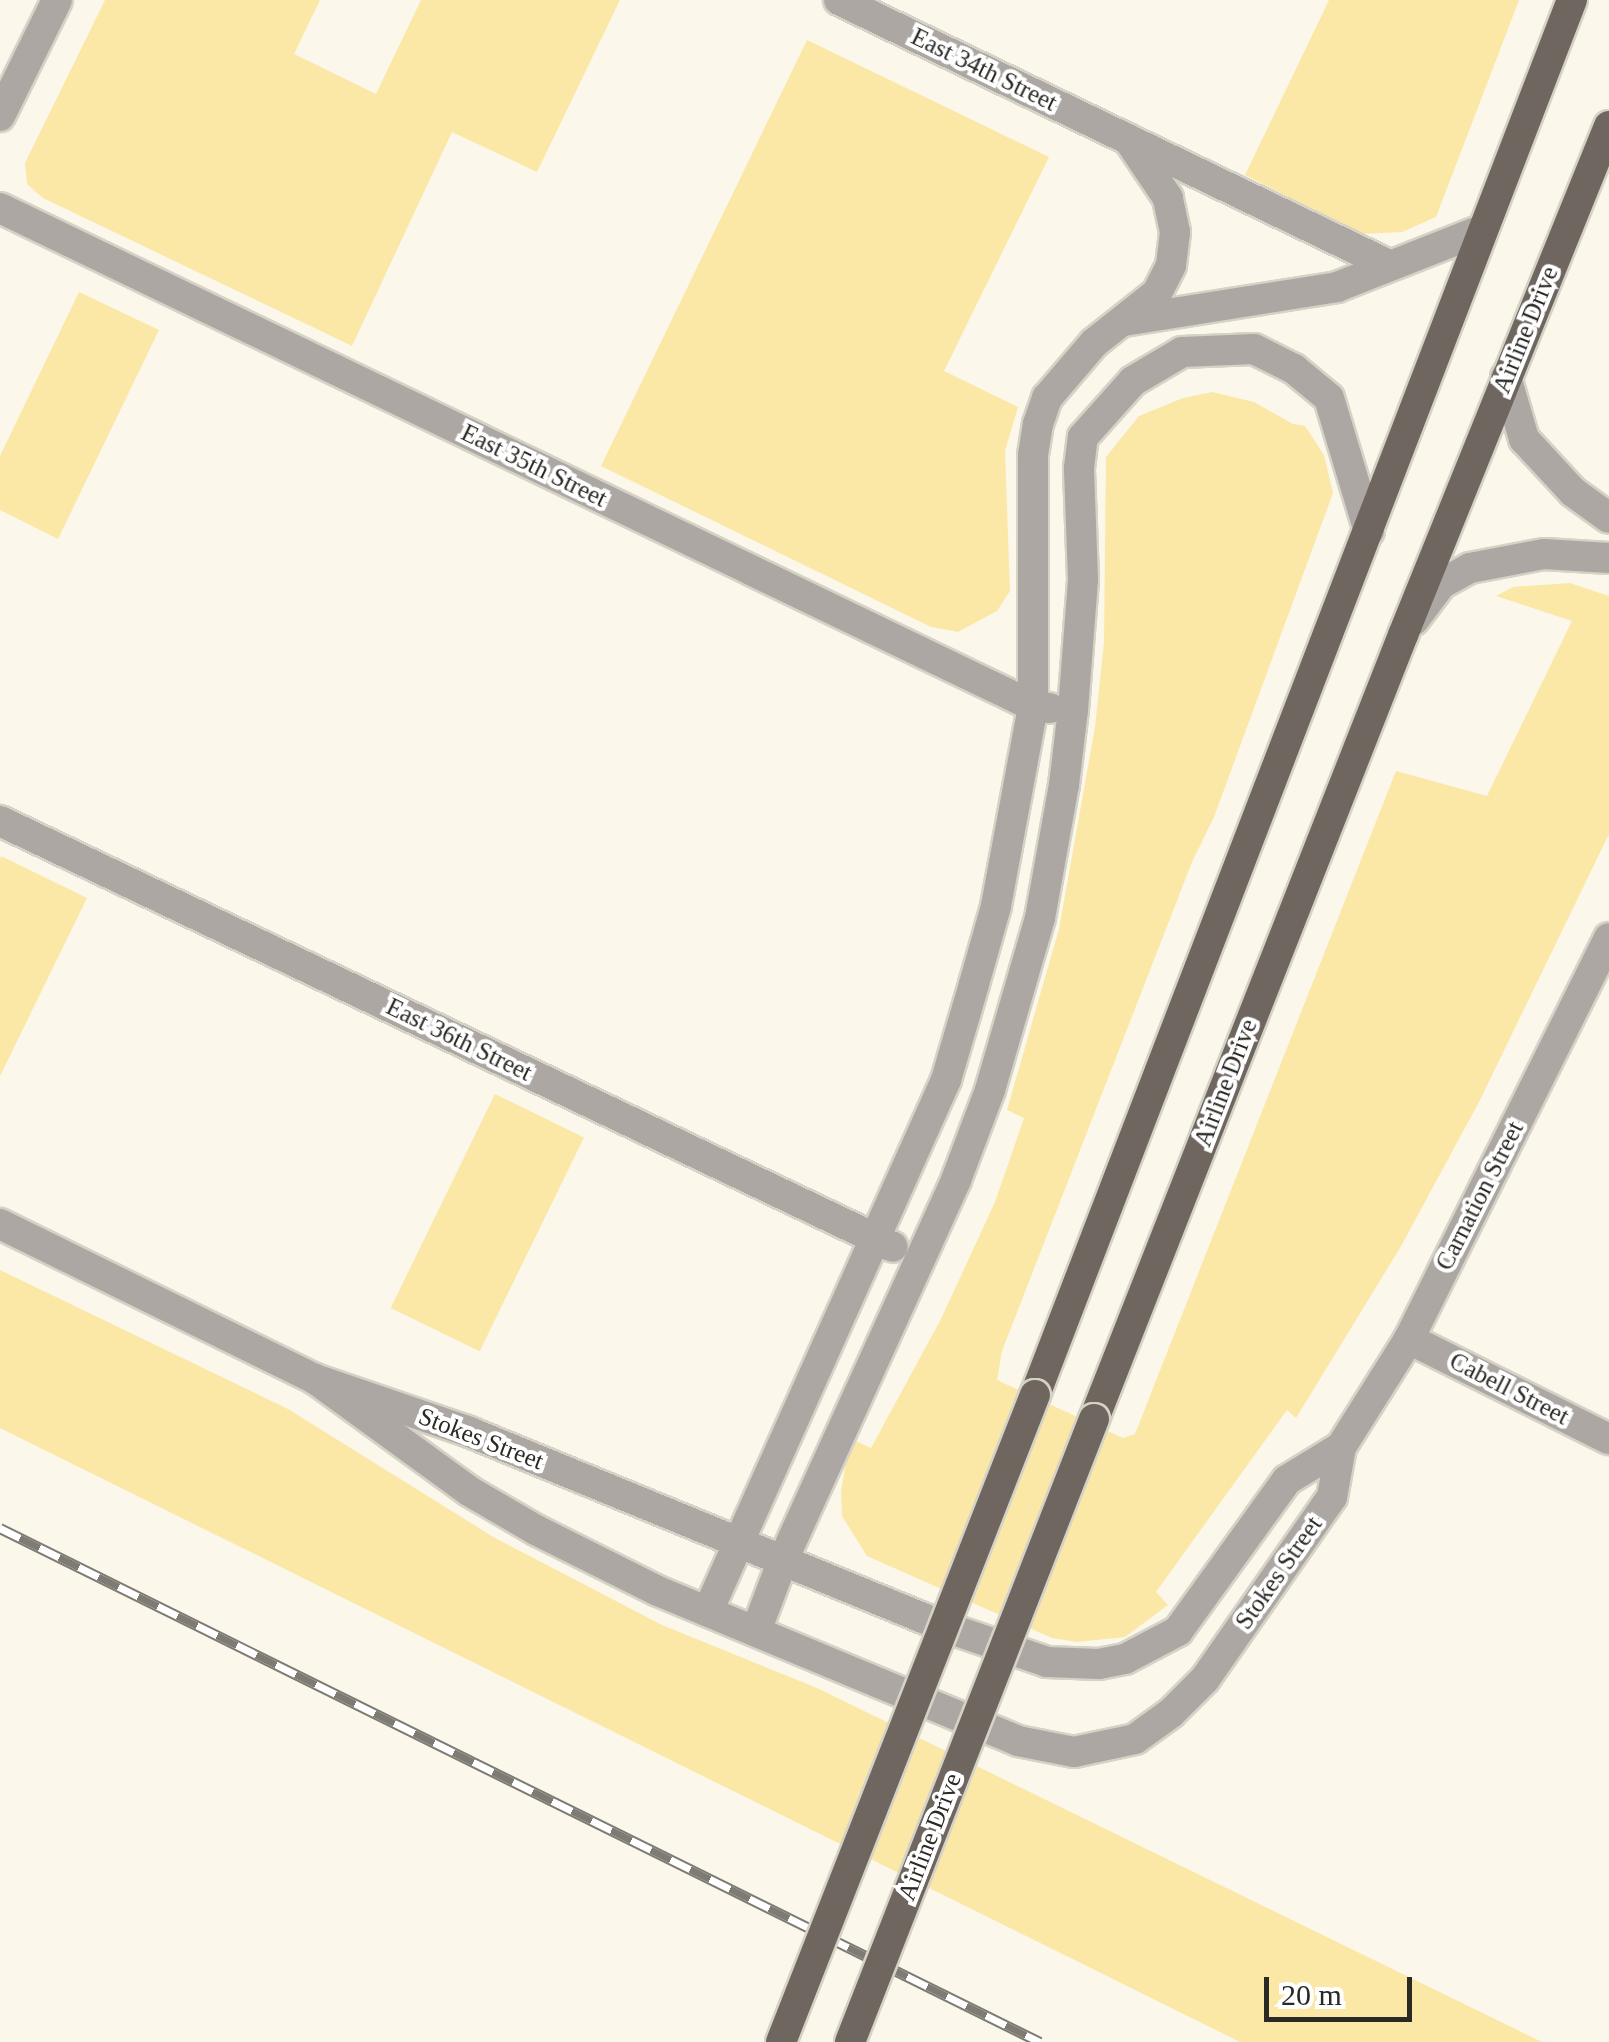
<!DOCTYPE html>
<html>
<head>
<meta charset="utf-8">
<style>
	body { margin:0 }
	#map { position:relative; width:1609px; height:2042px; overflow:hidden; background:#fbf7ea; font-family:"Times New Roman",serif }
	div>[style] { position:absolute }
	.green>* { inset:0; background:#fbe8a7; transform-origin:0 0 }
	.roads { filter:drop-shadow(2px 0 #d5d2c6) drop-shadow(-2px 0 #d5d2c6) drop-shadow(0 2px #d5d2c6) drop-shadow(0 -2px #d5d2c6) }
	.minor>* { height:30px; margin:-15px; padding:0 15px; transform-origin:15px; border-radius:15px; background:#ada7a4 }
	.major>* { height:30px; margin:-15px; padding:0 15px; transform-origin:15px; border-radius:15px; background:#6f6660 }
	.rail>* { height:11px; margin-top:-5.5px; transform-origin:0; background:repeating-linear-gradient(90deg,#fff 0 22px,#7d7b73 0 44px); box-sizing:border-box; border-block:2px solid #7d7b73 }
	.bridges { filter:drop-shadow(2px 0 #d5d2c6) drop-shadow(-2px 0 #d5d2c6) drop-shadow(0 2px #d5d2c6) drop-shadow(0 -2px #d5d2c6) }
	.major-bridge>* { height:30px; margin:-15px; padding:0 15px; transform-origin:15px; border-radius:15px; background:#6f6660 }
	span { translate:-50% -50%; white-space:nowrap; text-align:center; line-height:1.15; -webkit-text-stroke:8px #fff; paint-order:stroke }
	.street-label { font-size:25px; color:#2a2924 }
	.scale { position:absolute; left:1264px; top:1977px; width:148px; height:45px; box-sizing:border-box; border:5px solid #2a2924; border-top:0; padding-left:12px; font-size:30px; line-height:35px; white-space:nowrap; color:#2a2924; -webkit-text-stroke:8px #fff; paint-order:stroke }
</style>
</head>
<body>
<div id="map">
	<div class="green">
		<div style="clip-path:polygon(105px 0,320px 0,294px 54px,376px 94px,421px 0,620px 0,537px 172px,452px 132px,352px 346px,43px 198px,27px 184px,25px 163px)"></div>
		<div style="clip-path:polygon(1329px 0,1519px 0,1436px 217px,1402px 232px,1361px 234px,1245px 175px)"></div>
		<div style="clip-path:polygon(807px 40px,1049px 157px,944px 371px,1018px 407px,1005px 451px,1010px 591px,997px 611px,958px 632px,931px 627px,601px 466px)"></div>
		<div style="clip-path:polygon(79px 292px,159px 330px,58px 539px,0 510px,0 456px)"></div>
		<div style="clip-path:polygon(1212px 392px,1254px 402px,1293px 424px,1305px 426px,1324px 455px,1333px 493px,1214px 817px,1192px 862px,1002px 1351px,997px 1380px,1123px 1438px,1135px 1434px,1396px 771px,1487px 796px,1572px 621px,1496px 596px,1513px 587px,1570px 583px,1609px 596px,1609px 834px,1479px 1102px,1400px 1248px,1296px 1418px,1287px 1410px,1156px 1592px,1168px 1605px,1125px 1637px,1077px 1642px,1052px 1638px,867px 1556px,842px 1516px,841px 1491px,846px 1462px,856px 1441px,871px 1448px,941px 1319px,995px 1202px,1024px 1118px,1007px 1110px,1059px 929px,1095px 727px,1104px 642px,1106px 457px,1139px 416px,1183px 398px)"></div>
		<div style="clip-path:polygon(1px 856px,87px 898px,0 1076px,0 859px)"></div>
		<div style="left:495px;top:1094px;width:99px;height:238px;rotate:26deg"></div>
		<div style="clip-path:polygon(0 1270px,288px 1409px,495px 1538px,662px 1625px,817px 1688px,1542px 2042px,1240px 2042px,0 1428px)"></div>
	</div>
	<div class="roads">
		<div class="minor">
			<div style="left:839px;top:0;width:611px;rotate:25.73deg"></div>
			<div style="left:0;top:116px;width:129px;rotate:-63.8deg"></div>
			<div style="left:0;top:208px;width:1147px;rotate:25.74deg"></div>
			<div style="left:1033px;top:706px;width:17px;rotate:7deg"></div>
			<div style="left:1123px;top:321px;width:217px;rotate:-9deg"></div>
			<div style="left:1337px;top:287px;width:156px;rotate:-21.5deg"></div>
			<div style="left:1506px;top:377px;width:65px;rotate:73.8deg"></div>
			<div style="left:1524px;top:439px;width:72px;rotate:47.2deg"></div>
			<div style="left:1573px;top:492px;width:44px;rotate:35.8deg"></div>
			<div style="left:1414px;top:620px;width:45px;rotate:-53.1deg"></div>
			<div style="left:1441px;top:584px;width:33px;rotate:-29deg"></div>
			<div style="left:1470px;top:568px;width:75px;rotate:-10.7deg"></div>
			<div style="left:1544px;top:554px;width:65px;rotate:3.5deg"></div>
			<div style="left:0;top:821px;width:989px;rotate:25.5deg"></div>
			<div style="left:0;top:1224px;width:351px;rotate:26.2deg"></div>
			<div style="left:315px;top:1379px;width:161px;rotate:18.9deg"></div>
			<div style="left:467px;top:1431px;width:517px;rotate:22.3deg"></div>
			<div style="left:945px;top:1627px;width:108px;rotate:18.9deg"></div>
			<div style="left:1047px;top:1662px;width:52px;rotate:2.2deg"></div>
			<div style="left:1099px;top:1664px;width:26px;rotate:-11deg"></div>
			<div style="left:1125px;top:1659px;width:60px;rotate:-27.8deg"></div>
			<div style="left:1178px;top:1631px;width:186px;rotate:-54.2deg"></div>
			<div style="left:1287px;top:1480px;width:63px;rotate:-31.4deg"></div>
			<div style="left:1409px;top:1339px;width:224px;rotate:26.6deg"></div>
			<div style="left:315px;top:1379px;width:190px;rotate:36deg"></div>
			<div style="left:469px;top:1491px;width:78px;rotate:30.2deg"></div>
			<div style="left:536px;top:1530px;width:136px;rotate:26.6deg"></div>
			<div style="left:658px;top:1591px;width:390px;rotate:22.6deg"></div>
			<div style="left:1018px;top:1741px;width:57px;rotate:11.1deg"></div>
			<div style="left:1074px;top:1752px;width:62px;rotate:-12deg"></div>
			<div style="left:1135px;top:1739px;width:44px;rotate:-35.8deg"></div>
			<div style="left:1171px;top:1713px;width:48px;rotate:-45deg"></div>
			<div style="left:1205px;top:1679px;width:222px;rotate:-55.1deg"></div>
			<div style="left:1332px;top:1497px;width:51px;rotate:-79.8deg"></div>
			<div style="left:1341px;top:1447px;width:128px;rotate:-57.8deg"></div>
			<div style="left:1409px;top:1339px;width:448px;rotate:-63.5deg"></div>
			<div style="left:708px;top:1611px;width:582px;rotate:-65.86deg"></div>
			<div style="left:946px;top:1080px;width:100px;rotate:-73.7deg"></div>
			<div style="left:974px;top:984px;width:81px;rotate:-74.2deg"></div>
			<div style="left:996px;top:906px;width:203px;rotate:-79.5deg"></div>
			<div style="left:1033px;top:706px;width:251px;rotate:-90deg"></div>
			<div style="left:1033px;top:455px;width:31px;rotate:-81deg"></div>
			<div style="left:1038px;top:424px;width:28px;rotate:-71deg"></div>
			<div style="left:1047px;top:398px;width:72px;rotate:-49.5deg"></div>
			<div style="left:1094px;top:343px;width:80px;rotate:-38.4deg"></div>
			<div style="left:1157px;top:293px;width:31px;rotate:-63deg"></div>
			<div style="left:1171px;top:265px;width:33px;rotate:-83deg"></div>
			<div style="left:1175px;top:232px;width:35px;rotate:-102deg"></div>
			<div style="left:1168px;top:198px;width:71px;rotate:-124.1deg"></div>
			<div style="left:756px;top:1631px;width:76px;rotate:-69.2deg"></div>
			<div style="left:783px;top:1560px;width:418px;rotate:-65.5deg"></div>
			<div style="left:956px;top:1180px;width:96px;rotate:-69.3deg"></div>
			<div style="left:990px;top:1090px;width:179px;rotate:-73.8deg"></div>
			<div style="left:1040px;top:918px;width:135px;rotate:-79.8deg"></div>
			<div style="left:1064px;top:785px;width:76px;rotate:-83.2deg"></div>
			<div style="left:1073px;top:710px;width:131px;rotate:-85.6deg"></div>
			<div style="left:1083px;top:579px;width:111px;rotate:-92.1deg"></div>
			<div style="left:1079px;top:468px;width:31px;rotate:-83deg"></div>
			<div style="left:1083px;top:437px;width:75px;rotate:-48.2deg"></div>
			<div style="left:1133px;top:381px;width:57px;rotate:-30.6deg"></div>
			<div style="left:1182px;top:352px;width:72px;rotate:-2.4deg"></div>
			<div style="left:1254px;top:349px;width:45px;rotate:26.6deg"></div>
			<div style="left:1294px;top:369px;width:45px;rotate:39.6deg"></div>
			<div style="left:1329px;top:398px;width:139px;rotate:73.3deg"></div>
		</div>
		<div class="major">
			<div style="left:1035px;top:1395px;width:1495px;rotate:-68.95deg"></div>
			<div style="left:1094px;top:1419px;width:843px;rotate:-68.49deg"></div>
			<div style="left:1403px;top:635px;width:549px;rotate:-67.97deg"></div>
		</div>
	</div>
	<div class="rail">
		<div style="left:0;top:1528px;width:1160px;rotate:26.3deg"></div>
	</div>
	<div class="bridges">
		<div class="major-bridge">
			<div style="left:781px;top:2042px;width:695px;rotate:-68.57deg"></div>
			<div style="left:850px;top:2042px;width:669px;rotate:-68.61deg"></div>
		</div>
	</div>
	<div class="street-label">
		<span style="left:984px;top:70px;rotate:26deg">East 34th Street</span>
		<span style="left:1526px;top:330px;rotate:-68deg">Airline Drive</span>
		<span style="left:534px;top:466px;rotate:26deg">East 35th Street</span>
		<span style="left:459px;top:1040px;rotate:26deg">East 36th Street</span>
		<span style="left:1226px;top:1083px;rotate:-69deg">Airline Drive</span>
		<span style="left:1480px;top:1196px;rotate:-63deg">Carnation Street</span>
		<span style="left:1509px;top:1389px;rotate:27deg">Cabell Street</span>
		<span style="left:481px;top:1439px;rotate:21deg">Stokes Street</span>
		<span style="left:1279px;top:1573px;rotate:-55deg">Stokes Street</span>
		<span style="left:930px;top:1837px;rotate:-69deg">Airline Drive</span>
	</div>
	<div class="scale">20 m</div>
</div>
</body>
</html>
